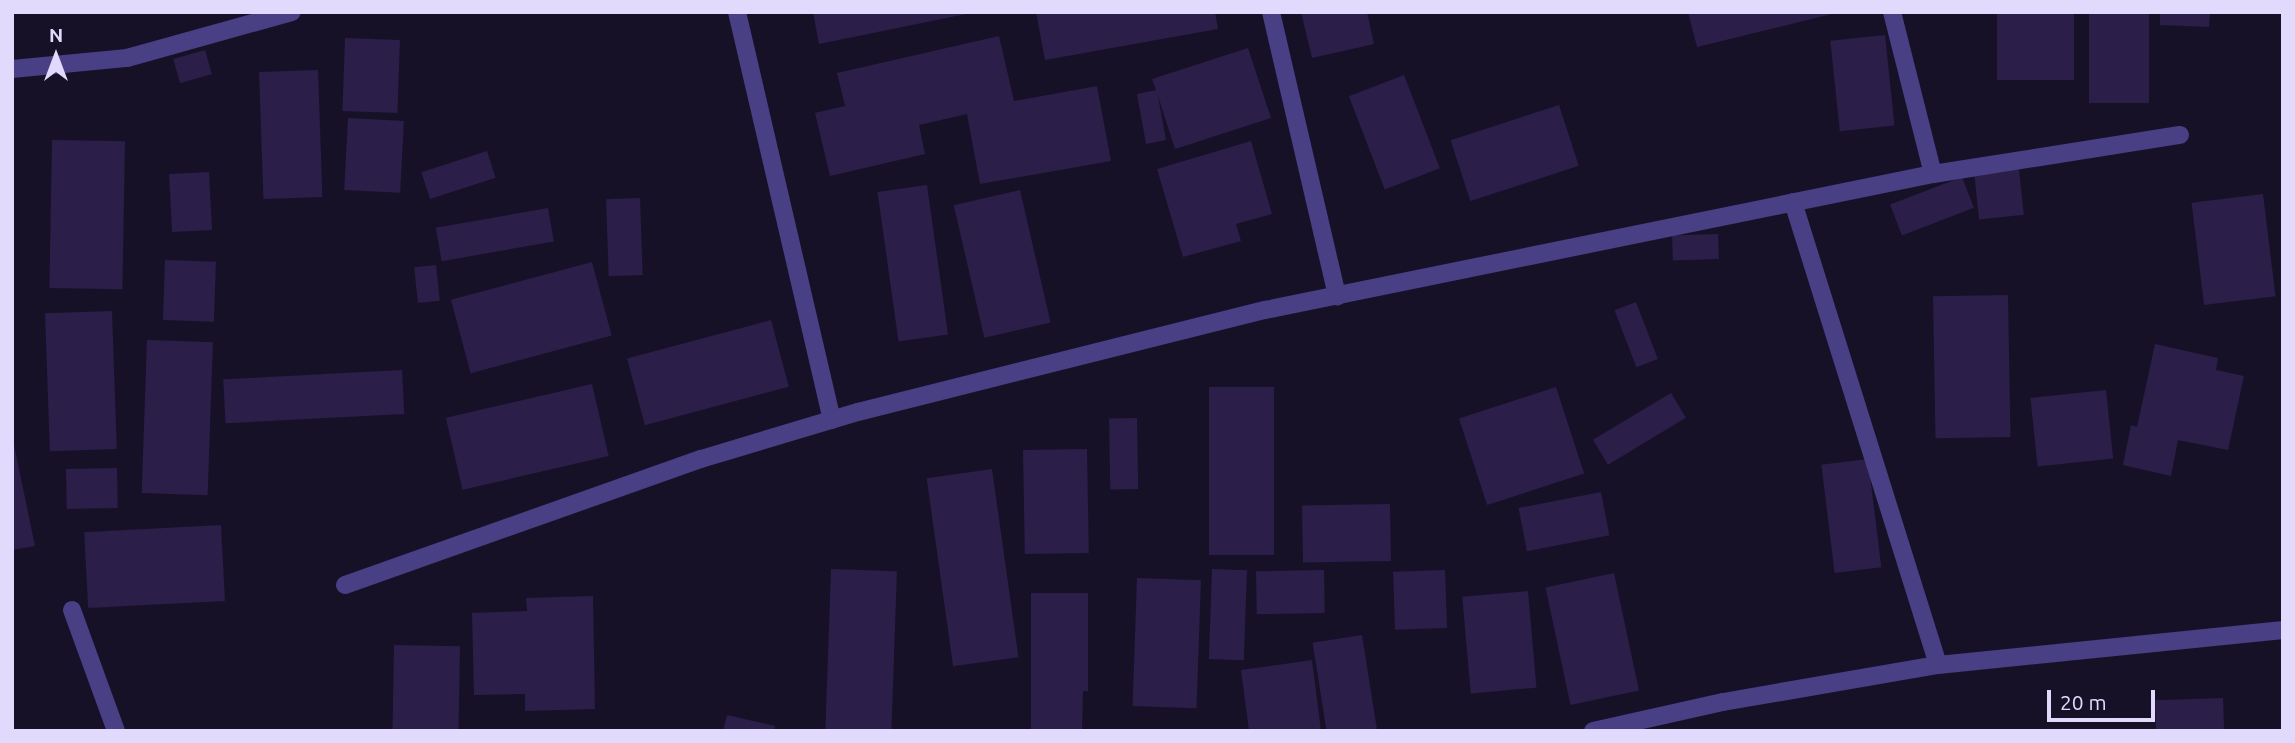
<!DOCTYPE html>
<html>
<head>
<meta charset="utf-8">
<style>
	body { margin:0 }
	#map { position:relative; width:2295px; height:743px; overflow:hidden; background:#171128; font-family:Ubuntu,sans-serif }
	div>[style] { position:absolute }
	.building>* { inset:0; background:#2b1e48; transform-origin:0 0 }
	.minor>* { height:18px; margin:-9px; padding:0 9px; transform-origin:9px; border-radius:9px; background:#483f84 }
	span { translate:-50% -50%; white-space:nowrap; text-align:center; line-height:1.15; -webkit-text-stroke:7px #171128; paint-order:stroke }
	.frame { position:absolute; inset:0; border:14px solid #e1dafd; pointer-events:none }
	.north { position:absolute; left:21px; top:21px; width:70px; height:70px; -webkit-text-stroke:5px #171128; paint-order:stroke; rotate:0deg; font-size:19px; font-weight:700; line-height:28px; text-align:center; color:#e1dafd }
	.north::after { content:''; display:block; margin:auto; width:24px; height:32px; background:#e1dafd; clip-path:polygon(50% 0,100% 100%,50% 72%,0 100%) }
	.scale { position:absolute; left:2047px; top:690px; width:108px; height:32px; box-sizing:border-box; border:4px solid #e1dafd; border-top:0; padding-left:9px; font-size:21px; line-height:24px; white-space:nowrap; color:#e1dafd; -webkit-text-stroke:5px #171128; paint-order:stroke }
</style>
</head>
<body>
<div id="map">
	<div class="building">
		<div style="clip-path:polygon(813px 12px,971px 12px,971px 13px,819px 44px)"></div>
		<div style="clip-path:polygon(1036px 12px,1215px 12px,1218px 29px,1045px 60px)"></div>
		<div style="clip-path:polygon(1301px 12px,1367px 12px,1374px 44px,1312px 58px)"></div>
		<div style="clip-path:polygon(1688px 12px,1836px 12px,1836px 13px,1697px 47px)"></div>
		<div style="left:1997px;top:12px;width:77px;height:68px"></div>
		<div style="left:2089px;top:12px;width:60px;height:91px"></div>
		<div style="clip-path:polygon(2160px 12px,2210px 12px,2209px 27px,2160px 25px)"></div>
		<div style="left:1885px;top:35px;width:91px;height:55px;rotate:84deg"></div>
		<div style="clip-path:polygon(999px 36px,1014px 101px,1097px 86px,1111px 161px,980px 184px,967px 114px,919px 125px,925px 154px,830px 176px,815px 113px,845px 106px,837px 73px)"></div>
		<div style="left:345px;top:38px;width:55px;height:73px;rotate:2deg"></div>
		<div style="clip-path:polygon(1248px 48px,1271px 118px,1175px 149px,1158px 96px,1166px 140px,1146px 144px,1137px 94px,1156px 90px,1152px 79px)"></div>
		<div style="left:205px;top:50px;width:25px;height:33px;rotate:74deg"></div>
		<div style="left:318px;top:70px;width:127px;height:59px;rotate:88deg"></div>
		<div style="left:1404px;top:75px;width:100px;height:59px;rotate:69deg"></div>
		<div style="left:1559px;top:105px;width:64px;height:114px;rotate:72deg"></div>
		<div style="left:348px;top:118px;width:56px;height:72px;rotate:3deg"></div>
		<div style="left:52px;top:140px;width:73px;height:148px;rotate:1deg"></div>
		<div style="clip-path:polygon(1251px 141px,1272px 214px,1236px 224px,1241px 241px,1183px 257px,1157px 169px)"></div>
		<div style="left:487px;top:151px;width:28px;height:69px;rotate:72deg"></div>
		<div style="left:2019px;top:169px;width:46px;height:45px;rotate:84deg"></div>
		<div style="left:209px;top:172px;width:58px;height:40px;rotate:87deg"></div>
		<div style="left:1962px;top:177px;width:33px;height:77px;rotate:69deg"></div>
		<div style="left:927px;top:185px;width:151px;height:50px;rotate:82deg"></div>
		<div style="left:1020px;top:190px;width:136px;height:68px;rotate:77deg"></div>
		<div style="left:2263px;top:194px;width:103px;height:72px;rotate:83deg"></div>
		<div style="left:640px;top:198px;width:77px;height:34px;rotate:88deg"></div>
		<div style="left:548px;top:208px;width:34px;height:114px;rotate:80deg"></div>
		<div style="left:1718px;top:234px;width:25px;height:46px;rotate:88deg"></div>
		<div style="left:165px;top:260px;width:51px;height:60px;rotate:2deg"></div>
		<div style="left:592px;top:262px;width:76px;height:146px;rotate:75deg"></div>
		<div style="left:436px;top:265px;width:36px;height:22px;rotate:84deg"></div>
		<div style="left:2008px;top:295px;width:142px;height:75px;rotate:89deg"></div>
		<div style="left:1636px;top:302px;width:61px;height:23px;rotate:69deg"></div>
		<div style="left:112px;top:311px;width:138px;height:67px;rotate:88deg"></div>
		<div style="left:771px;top:320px;width:69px;height:149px;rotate:75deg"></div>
		<div style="left:147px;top:340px;width:66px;height:153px;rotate:2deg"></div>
		<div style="clip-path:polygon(2155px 344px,2218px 358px,2216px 370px,2244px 376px,2228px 450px,2178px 440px,2171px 476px,2123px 465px,2131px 425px,2137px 427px)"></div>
		<div style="left:402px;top:370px;width:44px;height:179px;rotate:87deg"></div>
		<div style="left:592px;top:384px;width:74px;height:150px;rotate:77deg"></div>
		<div style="left:1209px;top:387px;width:65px;height:168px"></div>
		<div style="left:1556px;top:387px;width:91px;height:102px;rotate:72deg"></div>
		<div style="left:2106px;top:390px;width:69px;height:76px;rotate:84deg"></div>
		<div style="left:1671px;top:393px;width:29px;height:91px;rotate:59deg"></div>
		<div style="left:1137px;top:418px;width:71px;height:28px;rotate:89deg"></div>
		<div style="clip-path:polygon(12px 435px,35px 546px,12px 550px)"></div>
		<div style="left:1087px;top:449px;width:104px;height:64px;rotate:89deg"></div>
		<div style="left:1868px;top:459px;width:109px;height:47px;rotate:83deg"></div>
		<div style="left:117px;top:468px;width:40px;height:51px;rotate:89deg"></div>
		<div style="left:992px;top:469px;width:190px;height:66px;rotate:82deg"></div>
		<div style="left:1601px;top:492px;width:44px;height:84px;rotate:79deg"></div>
		<div style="left:1390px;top:504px;width:57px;height:88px;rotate:89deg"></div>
		<div style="left:221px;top:525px;width:76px;height:137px;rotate:87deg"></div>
		<div style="left:831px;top:569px;width:66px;height:162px;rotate:2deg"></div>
		<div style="left:1212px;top:569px;width:35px;height:90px;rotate:2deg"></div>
		<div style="left:1324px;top:570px;width:43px;height:68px;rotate:89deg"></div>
		<div style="left:1445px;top:570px;width:58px;height:52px;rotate:88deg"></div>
		<div style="left:1614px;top:573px;width:120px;height:70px;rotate:78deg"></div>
		<div style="left:1137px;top:578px;width:64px;height:128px;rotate:2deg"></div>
		<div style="left:1528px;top:591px;width:97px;height:66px;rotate:85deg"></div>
		<div style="clip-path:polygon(1031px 593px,1088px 593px,1088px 691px,1083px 691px,1082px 731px,1031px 731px)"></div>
		<div style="clip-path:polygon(593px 596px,595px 709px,525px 711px,525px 694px,474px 695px,472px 613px,527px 611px,526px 598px)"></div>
		<div style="left:1362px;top:635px;width:95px;height:50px;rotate:81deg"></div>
		<div style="left:394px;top:645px;width:66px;height:86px;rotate:1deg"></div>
		<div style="clip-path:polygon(1312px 660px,1321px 731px,1249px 731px,1241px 670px)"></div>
		<div style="left:2223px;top:698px;width:33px;height:68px;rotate:88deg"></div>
		<div style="clip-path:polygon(727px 715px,775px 726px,774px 731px,723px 731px)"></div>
	</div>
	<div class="minor">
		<div style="left:737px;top:12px;width:419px;rotate:76.9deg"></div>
		<div style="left:1271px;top:12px;width:292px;rotate:76.9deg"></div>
		<div style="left:1892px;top:12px;width:167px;rotate:75.8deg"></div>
		<div style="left:12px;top:69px;width:116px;rotate:-5.5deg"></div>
		<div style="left:127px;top:58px;width:171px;rotate:-15.6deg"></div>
		<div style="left:1793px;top:202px;width:485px;rotate:72.6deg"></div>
		<div style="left:345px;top:585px;width:378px;rotate:-19.5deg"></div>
		<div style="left:701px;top:459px;width:164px;rotate:-16.7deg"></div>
		<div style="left:858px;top:412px;width:420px;rotate:-14.1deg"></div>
		<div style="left:1265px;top:310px;width:682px;rotate:-11.51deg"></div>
		<div style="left:1933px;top:174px;width:250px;rotate:-9deg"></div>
		<div style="left:72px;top:610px;width:129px;rotate:70deg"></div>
		<div style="left:1593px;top:731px;width:133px;rotate:-12.6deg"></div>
		<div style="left:1723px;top:702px;width:218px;rotate:-9.8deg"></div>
		<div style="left:1938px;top:665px;width:347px;rotate:-5.8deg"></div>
	</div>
	<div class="frame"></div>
	<div class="north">N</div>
	<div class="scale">20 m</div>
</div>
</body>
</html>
